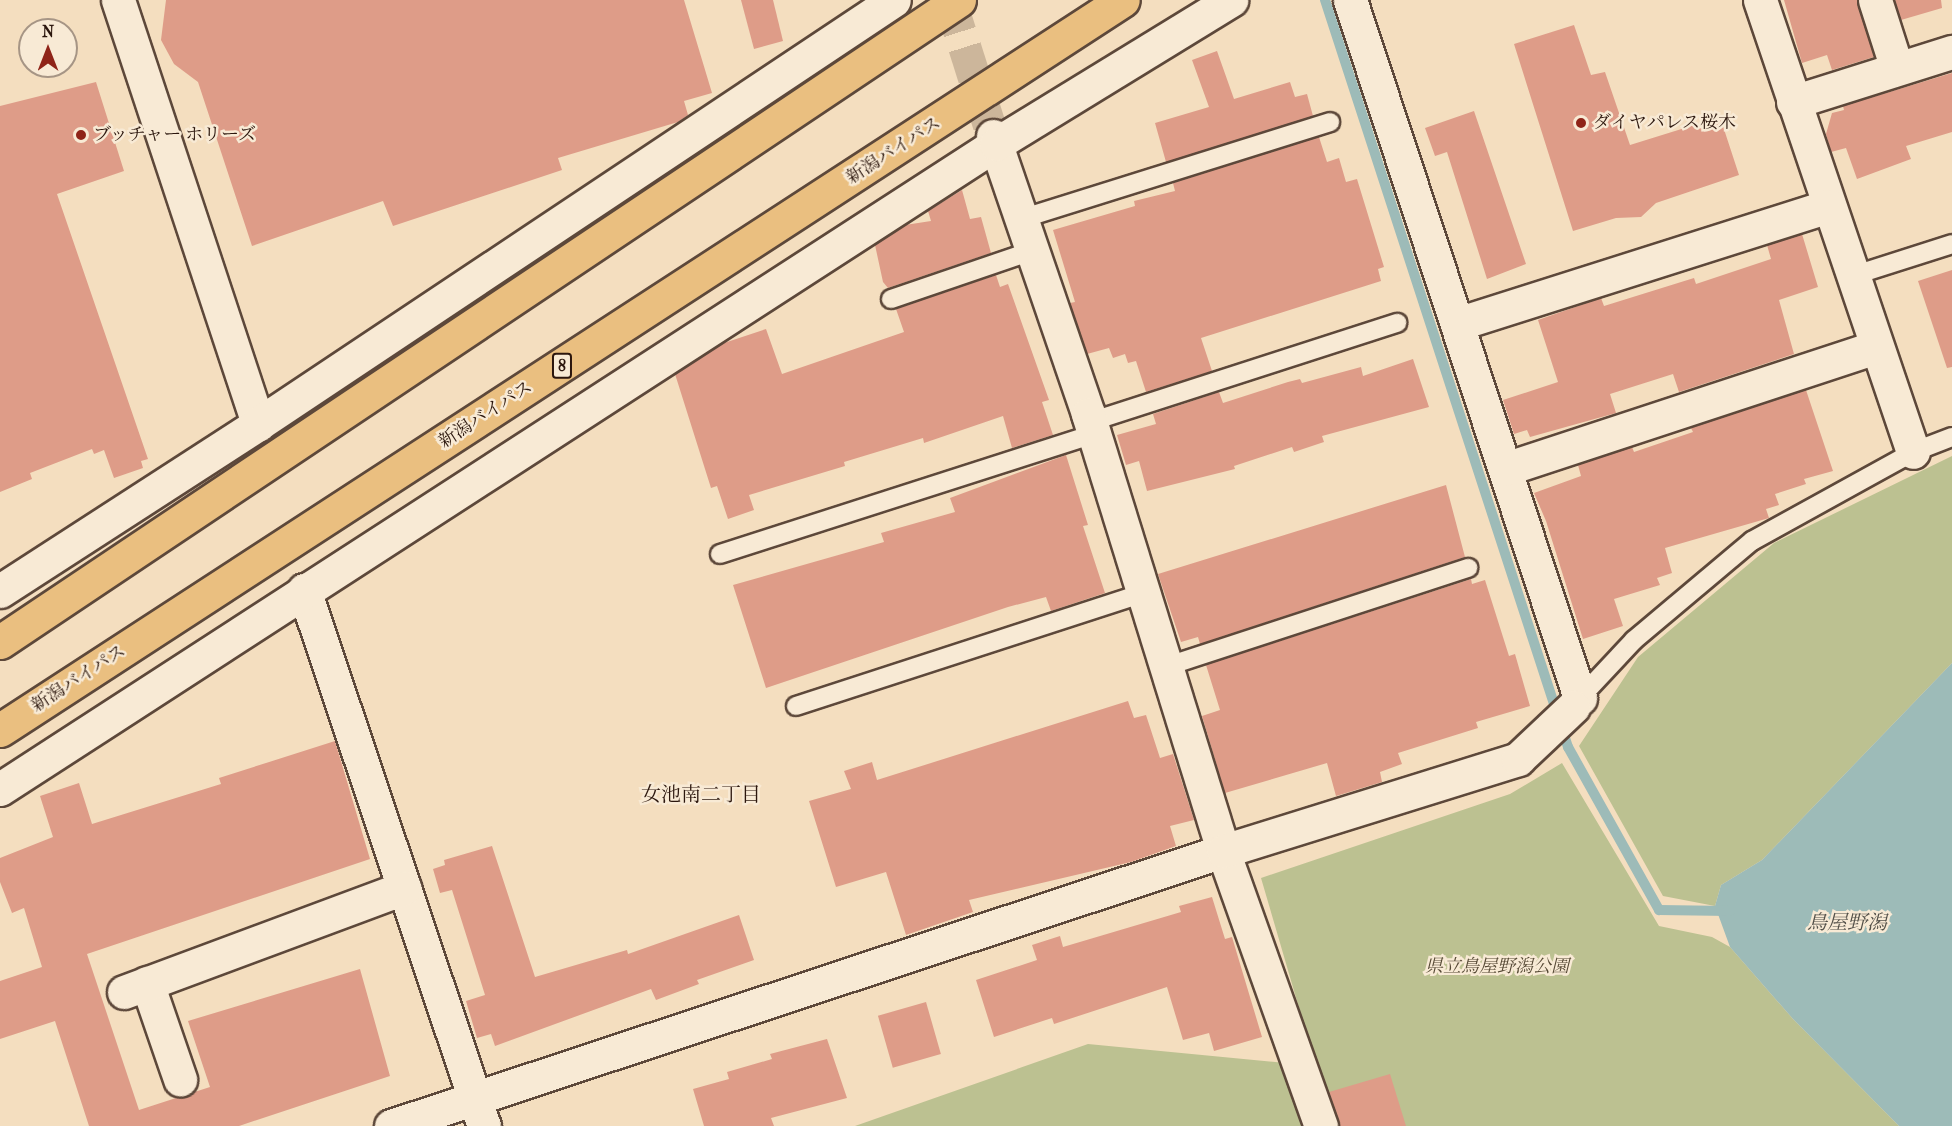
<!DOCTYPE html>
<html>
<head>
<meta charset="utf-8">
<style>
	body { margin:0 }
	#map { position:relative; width:1952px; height:1126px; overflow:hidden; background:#f4debf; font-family:"IM FELL French Canon","Noto Serif JP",serif }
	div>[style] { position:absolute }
	.green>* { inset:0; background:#bcc191 }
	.water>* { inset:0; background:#9dbbb8 }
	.stream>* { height:10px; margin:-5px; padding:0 5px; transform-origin:5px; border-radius:5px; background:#9dbbb8 }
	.building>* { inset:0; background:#de9c88; transform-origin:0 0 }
	.street-tunnel>* { height:33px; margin-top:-16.5px; transform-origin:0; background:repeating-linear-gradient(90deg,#ccb69b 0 33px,transparent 0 49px) }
	.roads { filter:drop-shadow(2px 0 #5d483a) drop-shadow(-2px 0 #5d483a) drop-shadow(0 2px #5d483a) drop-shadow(0 -2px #5d483a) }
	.lane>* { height:18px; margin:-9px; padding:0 9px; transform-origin:9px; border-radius:9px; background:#f8ead5 }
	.street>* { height:33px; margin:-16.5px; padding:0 16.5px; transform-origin:16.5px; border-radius:16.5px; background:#f8ead5 }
	.highway>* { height:33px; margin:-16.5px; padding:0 16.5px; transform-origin:16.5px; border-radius:16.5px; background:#eabf80 }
	.dots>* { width:16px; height:16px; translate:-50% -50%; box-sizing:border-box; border:3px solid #f8ead5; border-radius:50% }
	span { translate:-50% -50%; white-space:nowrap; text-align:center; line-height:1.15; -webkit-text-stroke:5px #f8ead5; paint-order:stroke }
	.shield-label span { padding:2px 4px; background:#f8ead5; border:2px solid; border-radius:4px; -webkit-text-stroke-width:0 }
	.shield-label { font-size:16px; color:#2b160d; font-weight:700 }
	.poi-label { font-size:18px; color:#2b160d }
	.left { translate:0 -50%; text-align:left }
	.street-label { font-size:18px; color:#2b160d }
	.park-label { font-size:18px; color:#564935; font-style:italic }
	.neighbourhood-label { font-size:20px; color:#2b160d }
	.water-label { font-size:20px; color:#535049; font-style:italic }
	.north { position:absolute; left:18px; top:18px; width:60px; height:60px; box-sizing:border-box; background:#f8ead5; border:2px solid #a69585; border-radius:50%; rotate:0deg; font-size:16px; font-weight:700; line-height:24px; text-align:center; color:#2b160d }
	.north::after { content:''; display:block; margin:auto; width:21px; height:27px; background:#8f2418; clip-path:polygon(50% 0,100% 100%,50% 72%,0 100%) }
</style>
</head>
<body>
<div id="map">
	<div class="green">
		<div style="clip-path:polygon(1952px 456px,1952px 663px,1762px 860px,1721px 885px,1715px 906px,1663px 896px,1579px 746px,1638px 657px,1774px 543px)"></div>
		<div style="clip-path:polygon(1562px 763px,1659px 926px,1712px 937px,1730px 947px,1793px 1019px,1899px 1126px,855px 1126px,1088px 1044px,1316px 1066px,1261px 878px,1510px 794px)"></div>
	</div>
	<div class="water">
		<div style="clip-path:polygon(1952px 663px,1952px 1126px,1899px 1126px,1793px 1019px,1730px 947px,1715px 906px,1721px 885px,1762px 860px)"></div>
	</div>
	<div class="stream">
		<div style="left:1325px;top:0;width:786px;rotate:71.98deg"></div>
		<div style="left:1568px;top:747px;width:187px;rotate:60.8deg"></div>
		<div style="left:1659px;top:910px;width:71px;rotate:0.8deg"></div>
	</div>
	<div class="building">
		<div style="clip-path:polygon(166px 0,684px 0,712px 93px,684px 101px,688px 115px,678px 122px,558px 158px,562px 170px,393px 226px,383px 201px,252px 246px,198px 82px,174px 64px,161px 40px)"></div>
		<div style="clip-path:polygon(741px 0,773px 0,783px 41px,754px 49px)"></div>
		<div style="clip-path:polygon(1784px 0,1857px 0,1874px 57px,1832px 70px,1827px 55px,1802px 63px)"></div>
		<div style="clip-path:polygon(1895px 0,1941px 0,1942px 8px,1901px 20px)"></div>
		<div style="clip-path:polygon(1574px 25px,1591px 75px,1605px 72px,1630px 145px,1720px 117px,1739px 175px,1656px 203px,1641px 217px,1616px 218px,1573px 231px,1514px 44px)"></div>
		<div style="clip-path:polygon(1217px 51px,1234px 99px,1290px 82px,1295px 97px,1307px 94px,1313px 116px,1166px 162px,1155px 123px,1209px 107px,1192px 60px)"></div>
		<div style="clip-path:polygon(1952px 73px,1952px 132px,1906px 146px,1911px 159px,1857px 179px,1846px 148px,1831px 152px,1826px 134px,1832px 113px,1844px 110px,1843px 106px)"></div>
		<div style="clip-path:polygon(96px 82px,124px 171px,57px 194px,148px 459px,141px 461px,143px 468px,114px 478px,104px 450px,94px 454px,92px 449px,30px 473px,32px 479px,0 492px,0 106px)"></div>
		<div style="clip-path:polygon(1474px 111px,1526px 264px,1487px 279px,1447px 152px,1435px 156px,1425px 128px)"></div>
		<div style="clip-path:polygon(1319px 137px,1327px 162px,1339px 158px,1346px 182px,1357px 179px,1384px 267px,1378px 269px,1381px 281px,1201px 338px,1212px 371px,1146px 392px,1136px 361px,1128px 363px,1125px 354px,1113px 358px,1109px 348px,1087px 354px,1070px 303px,1075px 302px,1053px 230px,1135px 206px,1134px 201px,1175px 191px,1173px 183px)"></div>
		<div style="clip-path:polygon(962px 190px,970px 219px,981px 217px,991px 253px,888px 288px,883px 282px,875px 245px,905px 225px,931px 221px,928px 211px)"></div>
		<div style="clip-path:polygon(1802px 234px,1818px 287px,1779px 300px,1794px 354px,1679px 392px,1673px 374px,1610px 394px,1616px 413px,1530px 437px,1527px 430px,1514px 434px,1503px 400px,1558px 382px,1538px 320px,1601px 298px,1604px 306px,1694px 278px,1696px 284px,1771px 259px,1767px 245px)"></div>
		<div style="clip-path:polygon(1952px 270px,1952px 367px,1947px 368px,1918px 281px)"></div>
		<div style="clip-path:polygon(996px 275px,1000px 287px,1008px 284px,1049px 400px,1042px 402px,1053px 435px,1012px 448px,1003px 416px,924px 443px,923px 438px,844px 462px,845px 466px,749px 495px,754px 510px,728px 519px,717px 486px,711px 488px,675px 374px,721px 344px,766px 329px,782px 374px,904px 332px,896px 309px)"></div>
		<div style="clip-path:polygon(1413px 359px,1429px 407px,1322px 436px,1324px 442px,1294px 452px,1292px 447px,1234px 466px,1235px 469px,1147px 491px,1139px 461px,1126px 465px,1117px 435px,1156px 424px,1153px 414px,1219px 392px,1223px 403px,1288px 382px,1300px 379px,1302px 383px,1361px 367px,1363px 376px)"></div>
		<div style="clip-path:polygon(1806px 390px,1833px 471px,1804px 479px,1806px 484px,1775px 494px,1779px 505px,1766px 509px,1769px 518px,1665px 548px,1672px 573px,1657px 578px,1660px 585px,1614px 599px,1623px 626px,1583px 639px,1546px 521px,1534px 493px,1581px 476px,1578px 465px,1632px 447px,1634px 452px,1693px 432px,1691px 428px)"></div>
		<div style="clip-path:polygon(1066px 455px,1088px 525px,1083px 526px,1105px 593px,1051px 611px,1046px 597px,1008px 607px,766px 688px,733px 585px,884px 542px,881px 533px,955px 512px,950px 498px)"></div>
		<div style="clip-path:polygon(1446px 485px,1465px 557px,1200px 644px,1198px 637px,1181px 642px,1158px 574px)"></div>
		<div style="clip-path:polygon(1471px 579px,1472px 584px,1485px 580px,1509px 656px,1515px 654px,1530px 706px,1476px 722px,1478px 728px,1398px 753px,1402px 764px,1380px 772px,1382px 782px,1336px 796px,1327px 763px,1225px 793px,1202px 716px,1220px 710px,1206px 665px)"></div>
		<div style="clip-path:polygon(1128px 701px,1134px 718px,1146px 715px,1160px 758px,1173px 754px,1194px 820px,1170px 826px,1176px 846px,1131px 862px,969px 900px,973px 912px,906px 935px,886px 872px,836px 887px,809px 801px,851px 789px,844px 771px,872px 762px,877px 780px)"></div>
		<div style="clip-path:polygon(335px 741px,370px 859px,87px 954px,139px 1110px,210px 1087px,188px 1021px,360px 969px,390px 1076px,239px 1126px,89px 1126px,55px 1021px,0 1039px,0 981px,42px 967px,24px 908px,12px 913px,0 882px,0 858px,53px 837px,40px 796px,79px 783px,92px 824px,221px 784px,219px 778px)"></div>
		<div style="clip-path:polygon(492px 846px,535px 977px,627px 950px,628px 954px,739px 915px,754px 960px,697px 980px,699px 984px,656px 1000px,651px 989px,495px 1046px,491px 1034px,477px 1038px,466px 1001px,485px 995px,452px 890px,440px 893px,433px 869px,445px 865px,444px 860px)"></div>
		<div style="clip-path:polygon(1212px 897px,1225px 939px,1232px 937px,1262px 1037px,1214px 1051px,1209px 1033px,1183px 1040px,1167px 987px,1054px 1024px,1052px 1018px,994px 1037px,976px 980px,1037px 960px,1032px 945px,1060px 936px,1063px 947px,1181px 912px,1179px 906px)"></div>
		<div style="left:926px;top:1002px;width:54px;height:50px;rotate:74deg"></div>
		<div style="clip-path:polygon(827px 1039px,847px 1098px,771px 1118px,774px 1126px,704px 1126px,693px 1089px,729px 1079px,727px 1072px,772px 1059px,770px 1054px)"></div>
		<div style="clip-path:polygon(1390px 1074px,1406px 1126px,1339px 1126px,1329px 1092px)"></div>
	</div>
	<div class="street-tunnel">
		<div style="left:950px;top:0;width:143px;rotate:72.5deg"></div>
	</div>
	<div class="roads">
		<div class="lane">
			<div style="left:1021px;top:219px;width:324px;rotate:-17.4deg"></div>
			<div style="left:1852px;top:276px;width:105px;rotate:-17.7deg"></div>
			<div style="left:891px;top:299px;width:149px;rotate:-18.8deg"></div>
			<div style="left:1090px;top:422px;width:323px;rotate:-17.9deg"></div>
			<div style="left:720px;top:554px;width:393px;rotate:-17.8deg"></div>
			<div style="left:1168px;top:666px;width:316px;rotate:-18.1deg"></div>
			<div style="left:1577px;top:701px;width:83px;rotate:-46.9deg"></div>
			<div style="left:1634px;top:640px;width:154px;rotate:-40deg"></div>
			<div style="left:1752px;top:541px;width:184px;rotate:-28.9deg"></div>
			<div style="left:1913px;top:452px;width:42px;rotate:-21deg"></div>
			<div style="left:796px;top:706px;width:365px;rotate:-18deg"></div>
		</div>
		<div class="street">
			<div style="left:118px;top:0;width:447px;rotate:71.7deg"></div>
			<div style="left:1350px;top:0;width:735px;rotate:71.76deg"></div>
			<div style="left:1760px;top:0;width:477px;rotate:71.3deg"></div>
			<div style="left:1875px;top:0;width:72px;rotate:72.3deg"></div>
			<div style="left:1793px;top:102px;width:167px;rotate:-17.5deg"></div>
			<div style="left:993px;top:136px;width:294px;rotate:71.1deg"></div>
			<div style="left:1088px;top:414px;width:457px;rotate:72.8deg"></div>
			<div style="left:1223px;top:851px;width:292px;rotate:70.4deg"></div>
			<div style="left:1457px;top:324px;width:390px;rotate:-17.6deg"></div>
			<div style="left:1505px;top:469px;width:391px;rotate:-18.2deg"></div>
			<div style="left:304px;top:590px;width:565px;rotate:71.44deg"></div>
			<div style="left:0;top:591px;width:307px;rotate:-32.9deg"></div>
			<div style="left:258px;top:424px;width:764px;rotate:-33.69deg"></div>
			<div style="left:0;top:789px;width:1187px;rotate:-32.93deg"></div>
			<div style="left:996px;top:144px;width:276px;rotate:-31.5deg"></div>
			<div style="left:147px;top:983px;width:102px;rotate:71deg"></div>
			<div style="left:124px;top:992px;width:299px;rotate:-20.4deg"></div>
			<div style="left:391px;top:1126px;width:876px;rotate:-18.29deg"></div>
			<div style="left:1223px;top:851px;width:309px;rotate:-17.3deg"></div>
			<div style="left:1518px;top:759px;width:76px;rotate:-43.4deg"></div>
		</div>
		<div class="highway">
			<div style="left:0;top:642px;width:1154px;rotate:-33.8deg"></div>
			<div style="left:0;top:730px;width:1339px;rotate:-33.03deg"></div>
		</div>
	</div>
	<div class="dots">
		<div style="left:1581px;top:123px;background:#8f2418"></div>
		<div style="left:81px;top:135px;background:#8f2418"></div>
	</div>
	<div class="shield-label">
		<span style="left:562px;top:366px">8</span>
	</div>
	<div class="poi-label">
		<span class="left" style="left:1593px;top:123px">ダイヤパレス桜木</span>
		<span class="left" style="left:93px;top:135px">ブッチャー ホリーズ</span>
	</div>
	<div class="street-label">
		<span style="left:894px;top:151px;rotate:-33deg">新潟バイパス</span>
		<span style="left:486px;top:415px;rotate:-33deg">新潟バイパス</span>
		<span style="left:79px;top:679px;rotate:-33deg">新潟バイパス</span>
	</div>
	<div class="park-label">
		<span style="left:1497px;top:967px">県立鳥屋野潟公園</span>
	</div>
	<div class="neighbourhood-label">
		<span style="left:701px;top:794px">女池南二丁目</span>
	</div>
	<div class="water-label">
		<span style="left:1847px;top:922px">鳥屋野潟</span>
	</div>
	<div class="north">N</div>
</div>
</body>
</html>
